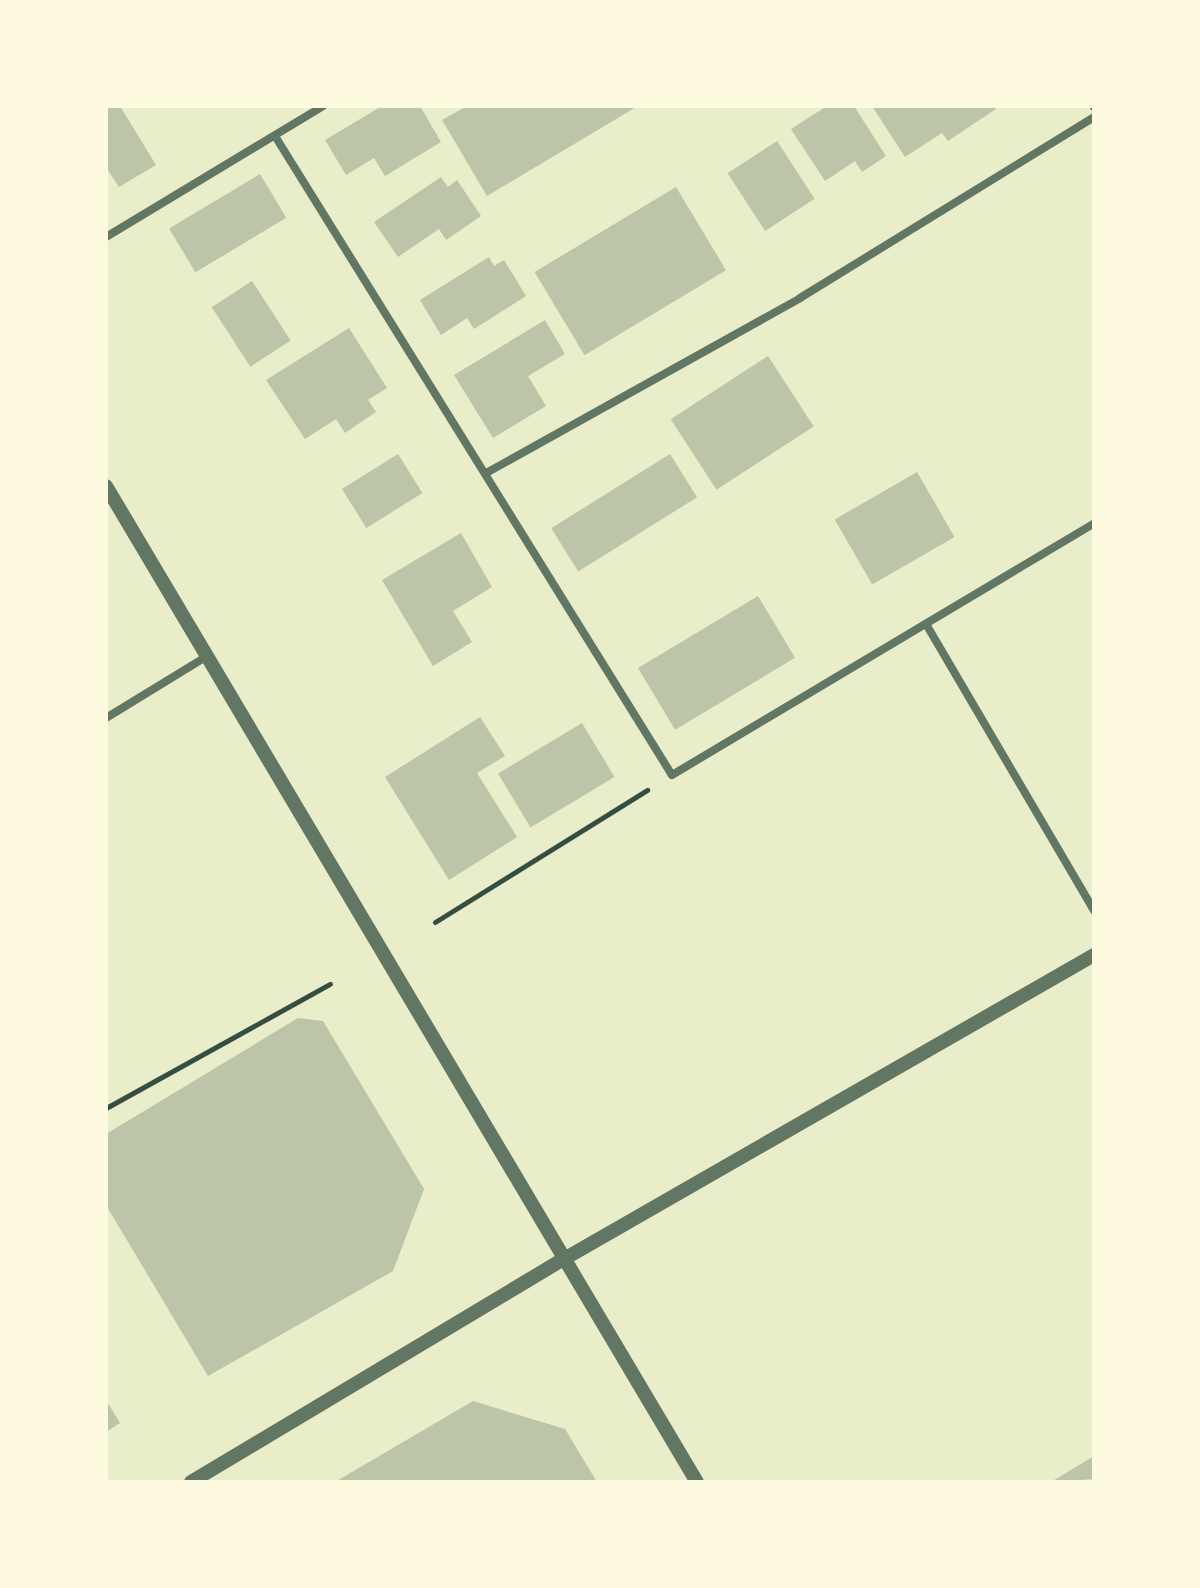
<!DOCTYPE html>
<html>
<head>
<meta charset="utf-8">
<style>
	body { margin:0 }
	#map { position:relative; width:1200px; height:1588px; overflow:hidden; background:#e9edc9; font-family:"PT Sans",sans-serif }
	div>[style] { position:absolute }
	.building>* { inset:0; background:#bcc5a7; transform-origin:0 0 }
	.path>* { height:5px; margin:-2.5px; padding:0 2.5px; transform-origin:2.5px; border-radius:2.5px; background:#344e41 }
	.minor>* { height:8px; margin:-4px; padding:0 4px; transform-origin:4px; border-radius:4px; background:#617663 }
	.tertiary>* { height:14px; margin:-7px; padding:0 7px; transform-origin:7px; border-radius:7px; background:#617663 }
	span { translate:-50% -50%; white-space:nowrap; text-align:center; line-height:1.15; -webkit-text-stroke:6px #fefae0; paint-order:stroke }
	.frame { position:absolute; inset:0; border:108px solid #fefae0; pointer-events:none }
</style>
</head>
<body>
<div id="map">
	<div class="building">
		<div style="clip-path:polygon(106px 106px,120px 106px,156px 165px,119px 187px,106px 167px)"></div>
		<div style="clip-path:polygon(382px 106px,420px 106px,441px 142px,385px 176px,374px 158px,346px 175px,325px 140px)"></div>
		<div style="clip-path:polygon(467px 106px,638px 106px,487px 196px,442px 120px)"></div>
		<div style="clip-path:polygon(827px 106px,854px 106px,886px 156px,862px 172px,855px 161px,825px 181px,791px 129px)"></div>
		<div style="clip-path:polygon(872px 106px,994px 106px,996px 109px,948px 141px,942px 133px,905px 157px)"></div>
		<div style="left:777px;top:141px;width:69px;height:59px;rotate:57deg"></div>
		<div style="left:260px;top:174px;width:51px;height:106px;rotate:59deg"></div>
		<div style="clip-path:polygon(441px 177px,448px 187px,457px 180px,481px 216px,446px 240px,439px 229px,398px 257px,374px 222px)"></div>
		<div style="left:676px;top:187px;width:97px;height:165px;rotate:59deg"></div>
		<div style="clip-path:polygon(489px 257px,494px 266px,504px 260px,526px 296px,474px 329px,467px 318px,441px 335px,420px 300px)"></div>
		<div style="left:252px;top:281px;width:71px;height:48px;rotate:57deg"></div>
		<div style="clip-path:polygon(545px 320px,565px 354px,528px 376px,546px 406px,493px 438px,454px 375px)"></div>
		<div style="clip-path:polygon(349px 328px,387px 388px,368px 400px,376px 412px,345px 433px,336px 419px,305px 439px,266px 380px)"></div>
		<div style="left:768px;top:356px;width:84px;height:116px;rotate:57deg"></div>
		<div style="left:398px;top:454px;width:46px;height:66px;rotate:58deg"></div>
		<div style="left:670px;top:454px;width:51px;height:140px;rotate:58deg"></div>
		<div style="left:917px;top:472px;width:75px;height:95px;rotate:60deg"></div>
		<div style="clip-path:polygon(461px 533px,492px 587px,453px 611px,472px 642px,433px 666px,382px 580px)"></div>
		<div style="left:758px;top:596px;width:72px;height:140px;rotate:59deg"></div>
		<div style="clip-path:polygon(480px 717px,505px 756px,477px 773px,517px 837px,449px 880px,385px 777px)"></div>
		<div style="left:582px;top:723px;width:63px;height:98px;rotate:59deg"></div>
		<div style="clip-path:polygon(298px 1018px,323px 1021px,424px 1189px,393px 1271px,208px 1376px,106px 1205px,106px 1134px)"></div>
		<div style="clip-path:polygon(106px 1400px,120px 1423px,106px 1432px)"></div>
		<div style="clip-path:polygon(473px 1401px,565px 1429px,597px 1482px,335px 1482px)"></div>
		<div style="clip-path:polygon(1094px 1456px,1094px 1479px,1051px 1482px)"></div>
	</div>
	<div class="path">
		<div style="left:435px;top:922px;width:250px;rotate:-31.9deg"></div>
		<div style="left:106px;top:1108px;width:256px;rotate:-29deg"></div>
	</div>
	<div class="minor">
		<div style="left:1094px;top:106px;width:1px;rotate:90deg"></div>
		<div style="left:275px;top:136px;width:752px;rotate:58.15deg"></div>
		<div style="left:672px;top:775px;width:492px;rotate:-30.8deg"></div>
		<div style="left:106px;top:237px;width:253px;rotate:-31.1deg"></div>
		<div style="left:488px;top:472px;width:357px;rotate:-29.1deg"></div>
		<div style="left:800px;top:298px;width:345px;rotate:-31.6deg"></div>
		<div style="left:926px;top:624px;width:332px;rotate:59.6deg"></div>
		<div style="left:106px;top:718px;width:119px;rotate:-31.5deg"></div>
	</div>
	<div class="tertiary">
		<div style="left:106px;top:486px;width:1158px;rotate:59.32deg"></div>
		<div style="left:191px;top:1482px;width:435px;rotate:-30.9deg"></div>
		<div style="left:564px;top:1259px;width:611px;rotate:-29.84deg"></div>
	</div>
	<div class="frame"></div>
</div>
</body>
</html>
